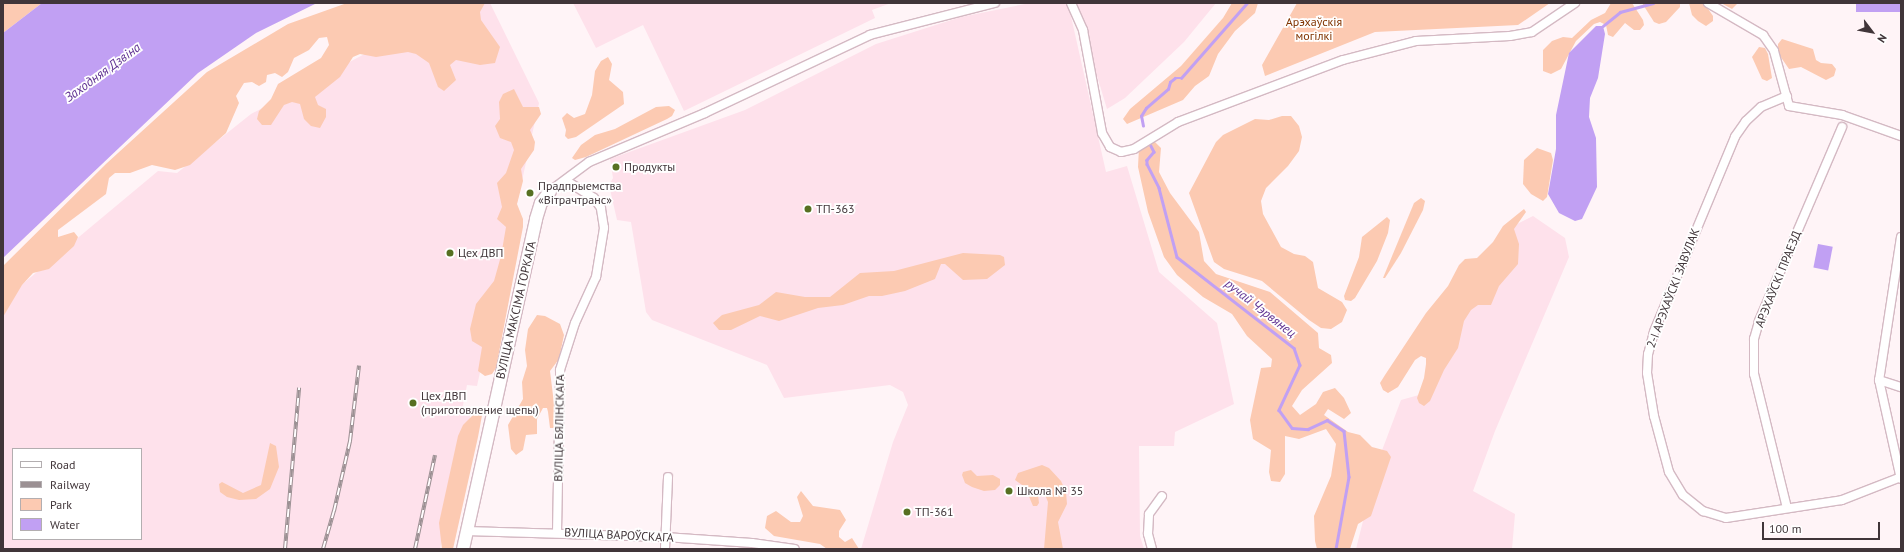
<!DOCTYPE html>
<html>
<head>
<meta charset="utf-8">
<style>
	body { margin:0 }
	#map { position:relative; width:1904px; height:552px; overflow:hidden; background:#fff4f7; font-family:"PT Sans",sans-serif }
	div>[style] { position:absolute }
	.built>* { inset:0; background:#fee1eb }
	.green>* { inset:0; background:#fccab2 }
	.water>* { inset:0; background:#c1a0f3; transform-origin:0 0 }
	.stream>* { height:2.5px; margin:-1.25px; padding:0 1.25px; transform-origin:1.25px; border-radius:1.25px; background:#c1a0f3 }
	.roads { filter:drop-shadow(1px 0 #d4b9c3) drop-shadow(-1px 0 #d4b9c3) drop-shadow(0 1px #d4b9c3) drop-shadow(0 -1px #d4b9c3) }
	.street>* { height:8px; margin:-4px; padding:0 4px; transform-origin:4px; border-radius:4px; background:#fff }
	.secondary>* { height:12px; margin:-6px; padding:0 6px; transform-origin:6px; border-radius:6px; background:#fff }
	.rail>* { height:4px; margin-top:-2px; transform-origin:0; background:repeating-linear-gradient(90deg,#fff 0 8px,#9b9093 0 16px); box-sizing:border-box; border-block:1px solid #9b9093 }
	.dots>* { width:11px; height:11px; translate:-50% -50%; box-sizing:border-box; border:2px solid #fff; border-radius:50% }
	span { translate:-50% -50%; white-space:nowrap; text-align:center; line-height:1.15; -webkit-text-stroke:3.5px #fff; paint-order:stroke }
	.park-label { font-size:12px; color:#813400 }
	.poi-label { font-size:12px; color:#403539 }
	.left { translate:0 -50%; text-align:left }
	.street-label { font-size:12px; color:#403539 }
	.water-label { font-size:13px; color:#613493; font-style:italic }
	.frame { position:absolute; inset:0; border:4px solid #403539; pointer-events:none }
	.legend { position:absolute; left:12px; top:448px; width:130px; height:92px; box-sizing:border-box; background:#fff; border:1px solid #b3aeb0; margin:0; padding:5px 7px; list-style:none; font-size:12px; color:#403539 }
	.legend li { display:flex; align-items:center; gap:8px; height:20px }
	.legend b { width:20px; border:1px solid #b3aeb0 }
	.north { position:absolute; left:1852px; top:12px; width:40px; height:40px; -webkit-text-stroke:3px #fff; paint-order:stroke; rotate:122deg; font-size:11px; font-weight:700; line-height:16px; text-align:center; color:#403539 }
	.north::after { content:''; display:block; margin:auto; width:14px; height:18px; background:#403539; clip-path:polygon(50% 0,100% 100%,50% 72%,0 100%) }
	.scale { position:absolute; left:1762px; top:522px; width:118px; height:18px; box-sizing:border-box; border:2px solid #403539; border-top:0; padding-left:5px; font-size:12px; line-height:14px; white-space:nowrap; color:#403539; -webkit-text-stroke:3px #fff; paint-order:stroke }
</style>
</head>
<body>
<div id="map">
	<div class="built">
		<div style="clip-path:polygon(evenodd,461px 3px,490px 3px,539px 103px,477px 386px,467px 385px,462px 410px,471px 413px,440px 549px,3px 549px,3px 307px,19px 287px,158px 171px,177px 173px,251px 114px,461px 3px,13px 449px,141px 449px,141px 539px,13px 539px,13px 449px)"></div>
		<div style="clip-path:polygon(573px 3px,891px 3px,872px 10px,875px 18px,684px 111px,643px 25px,596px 48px)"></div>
		<div style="clip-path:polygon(1030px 3px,1068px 3px,1106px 172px,1127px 166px,1159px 272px,1217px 323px,1234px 404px,1175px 432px,1174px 446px,1139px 446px,1140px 536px,1144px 549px,861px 549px,893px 442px,908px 405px,903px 392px,890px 385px,784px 398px,767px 365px,652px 320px,646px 312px,631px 222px,617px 220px,609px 185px,613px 178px,610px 159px,745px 110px,876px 44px,961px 17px)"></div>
		<div style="clip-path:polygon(1075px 3px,1216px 3px,1184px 42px,1125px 98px,1107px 109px)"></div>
		<div style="clip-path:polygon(1533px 216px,1565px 238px,1569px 257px,1495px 431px,1473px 491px,1515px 514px,1512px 549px,1356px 549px,1378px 461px,1401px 400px,1426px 393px,1513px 226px)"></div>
	</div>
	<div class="green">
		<div style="clip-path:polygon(3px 3px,42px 3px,3px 33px)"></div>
		<div style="clip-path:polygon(347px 3px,485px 3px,480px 12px,481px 20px,500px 47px,495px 63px,480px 65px,456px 60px,450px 65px,456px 80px,444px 91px,438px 87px,429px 63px,416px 54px,408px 52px,376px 57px,360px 54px,353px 57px,340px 77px,315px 97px,318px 105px,326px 109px,326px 117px,320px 128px,311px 126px,304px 119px,300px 104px,292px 102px,284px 105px,271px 125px,262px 125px,257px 119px,259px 111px,271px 99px,278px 84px,321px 58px,329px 45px,327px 37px,319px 38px,309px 50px,294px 58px,288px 72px,282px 77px,275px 73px,267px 75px,266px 82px,259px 86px,252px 82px,244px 83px,236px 96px,239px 103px,226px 133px,190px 165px,175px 170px,152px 165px,130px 173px,115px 173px,109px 178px,106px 194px,58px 230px,58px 237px,74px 232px,78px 237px,74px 246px,49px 269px,33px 273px,22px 285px,3px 317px,3px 266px,107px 163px,207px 72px,288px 24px)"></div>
		<div style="clip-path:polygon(1232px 3px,1258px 3px,1255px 13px,1235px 31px,1218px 54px,1209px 76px,1195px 86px,1183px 100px,1127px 124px,1123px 119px,1130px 109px,1181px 66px,1223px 18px)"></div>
		<div style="clip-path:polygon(1297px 3px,1550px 3px,1518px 25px,1375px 32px,1265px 76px,1262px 65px)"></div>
		<div style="clip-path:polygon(1611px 3px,1632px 3px,1643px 20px,1644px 25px,1640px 30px,1634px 30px,1625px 23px,1613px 37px,1608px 35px,1606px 25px,1600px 22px,1594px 24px,1576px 41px,1561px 69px,1551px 74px,1543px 71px,1543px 50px,1552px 41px,1563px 37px,1572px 38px,1591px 20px,1605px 13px)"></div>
		<div style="clip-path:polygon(1642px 3px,1680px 3px,1680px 7px,1666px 22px,1659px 24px,1654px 22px)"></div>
		<div style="clip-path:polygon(1689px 3px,1704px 3px,1713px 16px,1713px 21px,1706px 26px,1698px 21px,1692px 15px)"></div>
		<div style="clip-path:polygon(1721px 3px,1738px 3px,1732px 9px)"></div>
		<div style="clip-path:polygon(1782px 39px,1813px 49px,1816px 60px,1821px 63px,1832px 64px,1836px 69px,1834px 76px,1826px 80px,1801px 67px,1789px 69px,1778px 53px,1778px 44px)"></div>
		<div style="clip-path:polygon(1759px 47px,1765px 48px,1768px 54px,1772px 78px,1767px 81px,1762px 79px,1752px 57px)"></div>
		<div style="clip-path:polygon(608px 57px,612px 64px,609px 80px,623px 92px,624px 104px,576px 137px,568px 139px,565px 136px,566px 130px,562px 118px,567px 113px,574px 118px,585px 114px,592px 95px,595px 71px,601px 61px)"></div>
		<div style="clip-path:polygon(514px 89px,523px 107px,539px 107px,541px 114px,530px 130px,535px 142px,534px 150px,521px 169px,523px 181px,517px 204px,523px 219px,523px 227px,496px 368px,492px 374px,485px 376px,478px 371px,482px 347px,472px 341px,470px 329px,476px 304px,494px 281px,501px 256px,506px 227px,497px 219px,502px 207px,497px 183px,506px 173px,514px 150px,511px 142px,500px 138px,495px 126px,500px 119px,499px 102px,503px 94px)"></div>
		<div style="clip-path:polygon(669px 106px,675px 110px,672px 116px,667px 119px,586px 157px,575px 160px,572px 158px,581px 145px,595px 135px,615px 129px,656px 107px)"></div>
		<div style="clip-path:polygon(1282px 116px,1291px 116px,1299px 126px,1302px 137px,1299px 151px,1288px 166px,1266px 188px,1261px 201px,1263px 214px,1281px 247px,1294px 254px,1305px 256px,1313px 262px,1318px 288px,1342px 302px,1347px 310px,1342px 322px,1331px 329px,1321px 328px,1309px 320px,1262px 281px,1224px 269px,1214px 262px,1189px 193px,1216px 142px,1223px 135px,1255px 119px,1269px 120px)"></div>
		<div style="clip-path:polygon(1154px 141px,1161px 148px,1159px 172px,1170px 193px,1199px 232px,1204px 261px,1216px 274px,1270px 292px,1318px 333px,1319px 348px,1331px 355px,1332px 363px,1302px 390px,1292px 406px,1300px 415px,1316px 404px,1323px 392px,1335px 388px,1344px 398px,1351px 413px,1344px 419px,1328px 409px,1324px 415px,1348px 432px,1360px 435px,1372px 447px,1387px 451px,1391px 457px,1371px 516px,1358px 524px,1350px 549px,1317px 549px,1315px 541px,1314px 516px,1331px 476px,1336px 444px,1326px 429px,1299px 439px,1285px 436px,1285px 474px,1280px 482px,1271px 481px,1269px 472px,1271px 450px,1253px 439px,1250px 420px,1261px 368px,1271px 367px,1272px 359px,1247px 336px,1232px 314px,1203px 297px,1177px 275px,1164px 257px,1148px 212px,1138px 167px,1139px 147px)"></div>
		<div style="clip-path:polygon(1537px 148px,1551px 153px,1553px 160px,1547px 197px,1543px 201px,1531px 194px,1523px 184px,1524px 160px)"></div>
		<div style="clip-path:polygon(1421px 198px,1425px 201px,1423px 210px,1401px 253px,1385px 278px,1383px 278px,1414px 203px)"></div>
		<div style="clip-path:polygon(1524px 209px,1526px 212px,1514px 229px,1519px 244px,1518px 264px,1499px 286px,1491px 305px,1478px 305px,1471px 310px,1464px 321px,1458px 348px,1444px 370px,1430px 401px,1424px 406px,1419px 403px,1417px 398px,1424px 378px,1426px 364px,1426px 358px,1421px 356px,1415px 360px,1398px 387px,1388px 393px,1383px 390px,1380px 383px,1385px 375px,1426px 313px,1448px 286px,1459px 265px,1465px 259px,1477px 258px,1493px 242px,1503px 226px)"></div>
		<div style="clip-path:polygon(1387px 217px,1390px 220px,1388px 233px,1377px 261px,1355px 298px,1351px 301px,1345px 300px,1344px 296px,1359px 257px,1362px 237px)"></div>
		<div style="clip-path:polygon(963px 253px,1000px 255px,1004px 257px,1005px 265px,987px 279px,963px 280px,945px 264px,941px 264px,935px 279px,905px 291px,882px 296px,869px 296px,843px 305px,818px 308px,779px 321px,760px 316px,731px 330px,719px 330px,713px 323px,722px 315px,759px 305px,776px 292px,805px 297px,830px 297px,860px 273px,894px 271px)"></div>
		<div style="clip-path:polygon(537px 315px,545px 316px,560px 324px,564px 335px,559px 359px,550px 371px,557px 428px,550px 428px,548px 412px,547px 408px,543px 408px,537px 419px,537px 434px,526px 435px,523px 450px,516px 455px,511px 449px,508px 425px,523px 399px,522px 382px,527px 366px,525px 350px,528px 329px)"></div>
		<div style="clip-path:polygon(480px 408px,483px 410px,478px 437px,453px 549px,442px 549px,439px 523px,458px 436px,463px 425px)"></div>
		<div style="clip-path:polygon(270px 443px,276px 446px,279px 467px,270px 489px,256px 499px,239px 500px,227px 497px,220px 492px,219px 484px,222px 482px,243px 493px,261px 485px)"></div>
		<div style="clip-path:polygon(1042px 465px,1049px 468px,1061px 481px,1066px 492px,1067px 504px,1058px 522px,1063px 549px,1044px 549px,1048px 502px,1045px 495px,1042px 493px,1038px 495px,1039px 503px,1037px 506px,1033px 506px,1025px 487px,1015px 480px,1018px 473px)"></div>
		<div style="clip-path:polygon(971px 470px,977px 476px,993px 475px,1000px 479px,1000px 485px,995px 490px,984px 491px,972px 487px,965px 483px,962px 475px,963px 472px)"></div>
		<div style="clip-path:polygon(801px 491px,813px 506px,840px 510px,846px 520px,839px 531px,839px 537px,845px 542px,852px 538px,859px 549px,827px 549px,820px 544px,774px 536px,765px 528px,767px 516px,776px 511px,791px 522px,800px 522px,803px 516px,797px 497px)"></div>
	</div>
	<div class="water">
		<div style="clip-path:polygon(42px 3px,317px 3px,256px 33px,198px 73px,3px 258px,3px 33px)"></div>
		<div style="left:1856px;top:3px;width:45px;height:9px"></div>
		<div style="clip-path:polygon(1596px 26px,1603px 26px,1605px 34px,1598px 78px,1590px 98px,1589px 117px,1596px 138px,1597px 187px,1582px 219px,1575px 221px,1559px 213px,1548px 194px,1556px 149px,1556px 115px,1569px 53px)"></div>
		<div style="left:1818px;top:244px;width:15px;height:24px;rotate:11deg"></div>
	</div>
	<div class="stream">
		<div style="left:1603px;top:26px;width:22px;rotate:-39deg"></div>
		<div style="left:1620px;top:12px;width:34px;rotate:-15deg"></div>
		<div style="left:1143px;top:126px;width:10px;rotate:-101deg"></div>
		<div style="left:1141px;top:116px;width:9px;rotate:-58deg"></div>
		<div style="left:1146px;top:108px;width:29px;rotate:-41deg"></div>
		<div style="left:1168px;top:89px;width:7px;rotate:-74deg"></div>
		<div style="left:1170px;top:82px;width:6px;rotate:-39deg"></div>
		<div style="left:1175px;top:78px;width:6px"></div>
		<div style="left:1181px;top:78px;width:100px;rotate:-48.7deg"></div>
		<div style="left:1149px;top:142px;width:11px;rotate:63deg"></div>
		<div style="left:1154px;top:152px;width:11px;rotate:131deg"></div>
		<div style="left:1147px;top:160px;width:4px;rotate:90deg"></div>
		<div style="left:1147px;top:164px;width:27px;rotate:63deg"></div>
		<div style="left:1159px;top:188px;width:71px;rotate:75.4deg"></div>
		<div style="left:1177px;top:257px;width:148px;rotate:37.9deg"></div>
		<div style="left:1294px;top:348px;width:18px;rotate:71deg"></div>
		<div style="left:1300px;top:365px;width:50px;rotate:115deg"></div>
		<div style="left:1279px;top:410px;width:22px;rotate:54deg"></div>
		<div style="left:1292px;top:428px;width:16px;rotate:4deg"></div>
		<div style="left:1308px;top:429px;width:21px;rotate:-25deg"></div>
		<div style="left:1327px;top:420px;width:20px;rotate:33deg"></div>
		<div style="left:1344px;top:431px;width:46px;rotate:83.8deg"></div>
		<div style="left:1349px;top:477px;width:73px;rotate:100.2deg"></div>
	</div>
	<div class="roads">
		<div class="street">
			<div style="left:1071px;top:3px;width:30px;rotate:66deg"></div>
			<div style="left:1083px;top:30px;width:105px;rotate:79.5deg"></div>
			<div style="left:1102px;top:133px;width:16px;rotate:60deg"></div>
			<div style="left:1110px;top:147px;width:12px;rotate:24deg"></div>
			<div style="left:1121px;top:152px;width:13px;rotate:-13deg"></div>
			<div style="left:1134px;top:149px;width:52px;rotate:-31.5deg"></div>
			<div style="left:1178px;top:122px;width:176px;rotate:-20.6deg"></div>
			<div style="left:1343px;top:60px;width:75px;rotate:-14.6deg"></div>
			<div style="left:1416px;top:41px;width:94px;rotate:-3deg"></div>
			<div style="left:1510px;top:36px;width:22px;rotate:-10deg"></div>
			<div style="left:1532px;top:32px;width:52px;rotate:-34deg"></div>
			<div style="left:1708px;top:3px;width:64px;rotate:30.2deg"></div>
			<div style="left:1763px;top:35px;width:19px;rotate:55deg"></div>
			<div style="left:1774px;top:51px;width:57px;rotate:74.7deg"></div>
			<div style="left:1789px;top:106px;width:54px;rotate:9.6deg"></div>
			<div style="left:1842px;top:115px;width:63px;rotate:19.6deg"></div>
			<div style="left:1787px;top:96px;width:28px;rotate:157deg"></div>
			<div style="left:1761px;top:107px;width:21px;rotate:137deg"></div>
			<div style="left:1746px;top:121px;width:19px;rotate:125deg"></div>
			<div style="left:1735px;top:137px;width:211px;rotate:112.6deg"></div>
			<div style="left:1654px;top:332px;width:23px;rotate:105deg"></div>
			<div style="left:1648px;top:354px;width:19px;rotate:93deg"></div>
			<div style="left:1647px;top:373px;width:44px;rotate:80.8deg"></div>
			<div style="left:1654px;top:416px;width:58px;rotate:75deg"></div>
			<div style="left:1669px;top:472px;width:27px;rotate:59deg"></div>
			<div style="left:1683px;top:495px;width:26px;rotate:39deg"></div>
			<div style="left:1703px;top:511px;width:24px;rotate:17deg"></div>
			<div style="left:1726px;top:518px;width:117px;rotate:-8.8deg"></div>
			<div style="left:1842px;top:500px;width:63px;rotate:-21.3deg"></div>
			<div style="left:550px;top:191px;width:49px;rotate:-36.6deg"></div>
			<div style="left:589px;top:162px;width:126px;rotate:-22.9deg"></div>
			<div style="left:705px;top:113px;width:183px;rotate:-25.3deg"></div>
			<div style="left:870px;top:35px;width:129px;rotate:-14.4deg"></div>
			<div style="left:1901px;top:237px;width:145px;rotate:98.7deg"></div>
			<div style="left:1879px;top:380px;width:101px;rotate:77.5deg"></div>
			<div style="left:1879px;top:380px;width:23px;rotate:18deg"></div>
			<div style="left:1787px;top:508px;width:138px;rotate:-103.8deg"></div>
			<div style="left:1754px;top:374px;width:35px;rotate:-90deg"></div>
			<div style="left:1754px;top:339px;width:19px;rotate:-74deg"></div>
			<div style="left:1759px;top:321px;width:211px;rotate:-66.8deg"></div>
			<div style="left:466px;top:531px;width:199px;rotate:1.7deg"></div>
			<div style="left:665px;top:537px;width:87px;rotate:3.9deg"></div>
			<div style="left:752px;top:543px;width:43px;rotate:7.9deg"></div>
			<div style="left:557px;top:532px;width:162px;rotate:-88.9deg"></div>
			<div style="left:560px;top:370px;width:49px;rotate:-72.3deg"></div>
			<div style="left:575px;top:323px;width:51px;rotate:-65.5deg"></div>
			<div style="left:596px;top:277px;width:50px;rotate:-80.7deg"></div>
			<div style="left:604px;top:228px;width:20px;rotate:-99deg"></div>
			<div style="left:601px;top:208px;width:12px;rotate:-125deg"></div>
			<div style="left:594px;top:198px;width:32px;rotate:-148deg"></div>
			<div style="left:665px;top:549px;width:72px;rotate:-87.6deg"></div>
			<div style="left:1152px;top:549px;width:16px;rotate:-105deg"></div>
			<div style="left:1148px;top:534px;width:20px;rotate:-87deg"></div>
			<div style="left:1149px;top:514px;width:22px;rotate:-54deg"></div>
		</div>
		<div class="secondary">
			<div style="left:463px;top:549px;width:338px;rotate:-77.5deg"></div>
			<div style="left:536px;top:219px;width:17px;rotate:-73deg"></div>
			<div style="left:541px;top:203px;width:15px;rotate:-53deg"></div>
		</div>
	</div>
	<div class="rail">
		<div style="left:285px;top:549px;width:162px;rotate:-85deg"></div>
		<div style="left:323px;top:549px;width:40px;rotate:-74deg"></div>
		<div style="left:334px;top:511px;width:72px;rotate:-77.1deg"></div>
		<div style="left:350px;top:441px;width:76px;rotate:-83.2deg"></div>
		<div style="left:415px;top:549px;width:96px;rotate:-78deg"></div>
	</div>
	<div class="dots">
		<div style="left:616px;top:167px;background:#577022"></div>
		<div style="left:530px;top:193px;background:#577022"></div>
		<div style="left:808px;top:209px;background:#577022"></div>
		<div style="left:450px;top:253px;background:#577022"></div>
		<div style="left:413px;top:403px;background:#577022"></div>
		<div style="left:1009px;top:491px;background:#577022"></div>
		<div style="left:907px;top:512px;background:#577022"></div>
	</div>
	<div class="park-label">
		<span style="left:1314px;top:29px">Арэхаўскія<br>могілкі</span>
	</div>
	<div class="poi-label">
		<span class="left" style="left:624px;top:167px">Продукты</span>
		<span class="left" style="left:538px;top:193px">Прадпрыемства<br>«Вітрачтранс»</span>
		<span class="left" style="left:816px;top:209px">ТП-363</span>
		<span class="left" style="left:458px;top:253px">Цех ДВП</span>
		<span class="left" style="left:421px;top:403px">Цех ДВП<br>(приготовление щепы)</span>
		<span class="left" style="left:1017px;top:491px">Школа № 35</span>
		<span class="left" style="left:915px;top:512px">ТП-361</span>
	</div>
	<div class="street-label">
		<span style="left:1778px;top:279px;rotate:-68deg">АРЭХАЎСКІ ПРАЕЗД</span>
		<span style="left:1673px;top:288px;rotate:-69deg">2-І АРЭХАЎСКІ ЗАВУЛАК</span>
		<span style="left:516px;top:310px;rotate:-77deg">ВУЛІЦА МАКСІМА ГОРКАГА</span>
		<span style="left:559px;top:428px;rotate:-89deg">ВУЛІЦА БЯЛІНСКАГА</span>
		<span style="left:619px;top:535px;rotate:3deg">ВУЛІЦА ВАРОЎСКАГА</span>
	</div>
	<div class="water-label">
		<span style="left:103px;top:73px;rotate:-36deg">Заходняя Дзвіна</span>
		<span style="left:1260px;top:309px;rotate:38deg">ручай Чэрвянец</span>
	</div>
	<div class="frame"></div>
	<ul class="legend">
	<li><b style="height:5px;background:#fff"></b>Road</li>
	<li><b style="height:5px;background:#9b9093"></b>Railway</li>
	<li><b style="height:11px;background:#fccab2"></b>Park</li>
	<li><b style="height:11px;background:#c1a0f3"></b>Water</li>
	</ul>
	<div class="north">N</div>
	<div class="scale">100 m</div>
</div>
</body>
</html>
